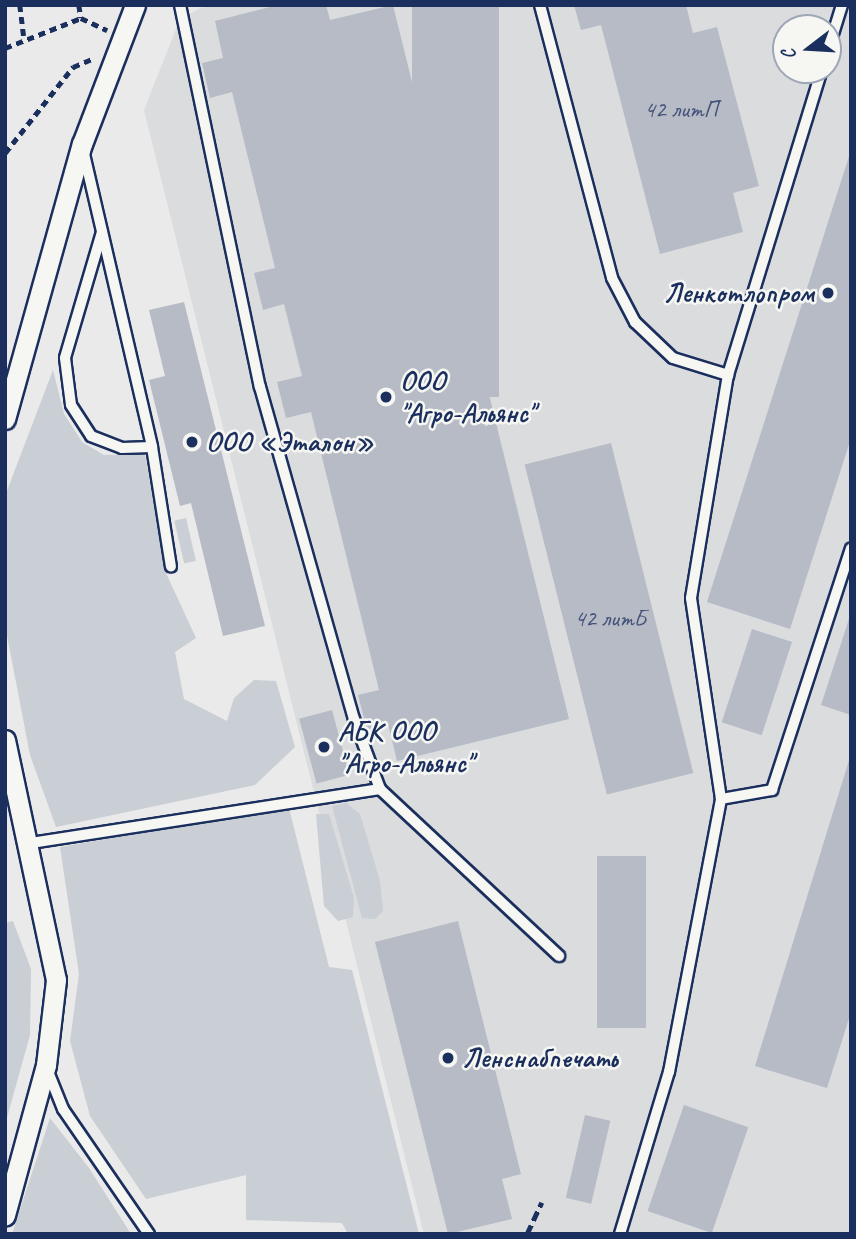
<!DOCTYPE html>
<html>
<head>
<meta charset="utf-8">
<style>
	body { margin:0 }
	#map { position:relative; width:856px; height:1239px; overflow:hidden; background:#e9eae9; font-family:Caveat,sans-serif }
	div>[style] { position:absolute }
	.built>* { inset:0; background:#dadcde }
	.green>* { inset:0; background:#caced5; transform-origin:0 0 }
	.building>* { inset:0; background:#b6bbc6; transform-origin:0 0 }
	.path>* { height:4.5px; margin-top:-2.25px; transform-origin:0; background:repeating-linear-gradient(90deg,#1b2f5e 0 7px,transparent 0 12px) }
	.roads { filter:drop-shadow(2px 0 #1b2f5e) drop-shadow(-2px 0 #1b2f5e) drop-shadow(0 2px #1b2f5e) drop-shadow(0 -2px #1b2f5e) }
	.service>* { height:10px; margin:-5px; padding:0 5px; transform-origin:5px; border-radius:5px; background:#f6f6f2 }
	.minor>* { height:19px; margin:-9.5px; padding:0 9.5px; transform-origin:9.5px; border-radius:9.5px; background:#f6f6f2 }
	.rail>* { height:5px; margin-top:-2.5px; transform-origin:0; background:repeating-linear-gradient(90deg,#1b2f5e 0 10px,transparent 0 15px) }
	.dots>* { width:19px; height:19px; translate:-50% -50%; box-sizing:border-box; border:4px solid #f6f6f2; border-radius:50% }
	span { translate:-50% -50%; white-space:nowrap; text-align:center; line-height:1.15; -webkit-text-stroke:5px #f6f6f2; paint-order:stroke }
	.number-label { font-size:24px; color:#425278 }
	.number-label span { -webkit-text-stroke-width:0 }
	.poi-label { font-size:28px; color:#1b2f5e; font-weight:700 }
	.right { translate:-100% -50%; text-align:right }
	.left { translate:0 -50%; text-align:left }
	.frame { position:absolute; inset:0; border:7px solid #1b2f5e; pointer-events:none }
	.north { position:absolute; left:772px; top:14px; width:70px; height:70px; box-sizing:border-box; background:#f6f6f2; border:2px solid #9ea6b7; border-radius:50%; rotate:253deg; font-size:19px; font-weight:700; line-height:28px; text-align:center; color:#1b2f5e }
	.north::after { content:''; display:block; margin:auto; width:24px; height:32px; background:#1b2f5e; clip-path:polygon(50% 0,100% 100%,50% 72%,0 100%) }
</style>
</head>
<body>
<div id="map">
	<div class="built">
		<div style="clip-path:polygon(evenodd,206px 5px,851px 5px,851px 1234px,424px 1234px,144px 110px,180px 19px,206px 5px,786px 28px,828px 28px,828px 70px,786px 70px,786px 28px)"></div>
	</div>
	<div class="green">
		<div style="clip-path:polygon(53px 370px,64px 414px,82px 442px,104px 455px,145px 454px,165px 571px,196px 638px,175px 652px,184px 699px,227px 721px,234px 698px,254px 680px,276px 681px,295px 747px,255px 785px,56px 827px,30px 755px,5px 625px,5px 496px)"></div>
		<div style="left:186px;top:518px;width:44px;height:12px;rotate:77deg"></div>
		<div style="clip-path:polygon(346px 803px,360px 814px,380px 881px,383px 911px,375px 919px,362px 918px,332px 806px)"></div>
		<div style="clip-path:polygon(289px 808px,329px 967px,352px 970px,419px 1234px,348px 1234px,342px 1223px,246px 1220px,246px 1175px,146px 1199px,90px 1116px,70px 1041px,79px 974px,60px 847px)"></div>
		<div style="clip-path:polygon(316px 814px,329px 814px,354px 898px,353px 917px,338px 921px,324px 906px)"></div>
		<div style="clip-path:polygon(13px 921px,31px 969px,30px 1035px,5px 1125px,5px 923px)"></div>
		<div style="clip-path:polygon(50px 1118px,89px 1168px,131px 1234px,12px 1234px)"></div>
	</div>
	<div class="building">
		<div style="clip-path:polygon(278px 5px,326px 5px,330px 20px,393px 5px,569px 719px,397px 761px,388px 724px,367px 730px,358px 695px,379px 690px,311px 412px,286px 418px,277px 382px,302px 376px,284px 304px,263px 310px,254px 273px,275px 268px,232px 92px,210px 98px,202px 63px,223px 58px,215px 21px)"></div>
		<div style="left:412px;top:5px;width:87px;height:392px"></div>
		<div style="clip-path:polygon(574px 5px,686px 5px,693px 33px,717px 27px,759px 186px,733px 193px,743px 232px,660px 254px,601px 25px,581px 30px)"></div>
		<div style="clip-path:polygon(851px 150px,851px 438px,790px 629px,707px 602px)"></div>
		<div style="clip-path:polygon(184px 302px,265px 626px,223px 636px,191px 503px,180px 506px,149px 380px,165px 376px,149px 310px)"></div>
		<div style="left:611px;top:443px;width:340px;height:89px;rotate:76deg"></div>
		<div style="clip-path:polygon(850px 616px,851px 616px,851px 715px,821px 705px)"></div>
		<div style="left:752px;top:629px;width:42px;height:98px;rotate:18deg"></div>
		<div style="left:332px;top:710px;width:67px;height:34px;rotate:75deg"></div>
		<div style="clip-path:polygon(850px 757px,851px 1012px,827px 1088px,755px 1066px)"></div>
		<div style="left:597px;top:856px;width:49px;height:172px"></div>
		<div style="clip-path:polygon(458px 921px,521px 1174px,502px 1179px,512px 1219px,448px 1234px,375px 942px)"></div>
		<div style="left:684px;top:1105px;width:68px;height:112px;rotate:19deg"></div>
		<div style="left:585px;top:1115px;width:26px;height:85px;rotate:13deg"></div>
	</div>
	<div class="path">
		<div style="left:20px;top:5px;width:31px;rotate:83deg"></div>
		<div style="left:79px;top:5px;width:13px;rotate:81deg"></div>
		<div style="left:81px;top:18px;width:29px;rotate:25deg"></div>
		<div style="left:5px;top:48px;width:82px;rotate:-21.5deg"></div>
		<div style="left:5px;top:153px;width:110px;rotate:-51.7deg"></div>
		<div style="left:73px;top:67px;width:23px;rotate:-23deg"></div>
	</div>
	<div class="roads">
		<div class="service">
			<div style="left:180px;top:5px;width:390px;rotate:78.2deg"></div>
			<div style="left:260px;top:387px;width:345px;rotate:74.2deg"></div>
			<div style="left:354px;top:719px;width:75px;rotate:69.6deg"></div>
			<div style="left:540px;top:5px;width:282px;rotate:75.2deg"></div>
			<div style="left:612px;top:278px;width:50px;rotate:62.4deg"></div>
			<div style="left:635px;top:322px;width:52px;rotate:43.5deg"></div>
			<div style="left:673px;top:358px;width:58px;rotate:17.2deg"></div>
			<div style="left:828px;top:50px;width:47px;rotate:-72.7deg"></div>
			<div style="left:84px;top:154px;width:301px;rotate:76.9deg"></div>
			<div style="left:152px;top:447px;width:121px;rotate:81deg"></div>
			<div style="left:102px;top:232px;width:131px;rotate:106.4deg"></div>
			<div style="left:65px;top:358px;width:47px;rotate:82.7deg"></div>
			<div style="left:71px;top:405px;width:37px;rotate:57deg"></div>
			<div style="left:91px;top:436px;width:33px;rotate:21deg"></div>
			<div style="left:122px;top:448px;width:30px;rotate:-2deg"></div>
			<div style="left:721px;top:799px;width:52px;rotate:-10deg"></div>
			<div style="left:772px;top:790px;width:254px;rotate:-71.9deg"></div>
			<div style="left:31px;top:843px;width:353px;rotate:-8.8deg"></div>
			<div style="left:380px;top:789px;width:245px;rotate:43deg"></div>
			<div style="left:47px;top:1069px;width:43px;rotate:68.2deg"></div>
			<div style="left:63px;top:1109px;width:152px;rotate:55.5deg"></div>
			<div style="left:620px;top:1234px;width:169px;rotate:-73.2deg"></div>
			<div style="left:669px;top:1072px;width:278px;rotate:-79.2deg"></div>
			<div style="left:721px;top:799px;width:203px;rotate:-98.5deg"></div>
			<div style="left:691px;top:598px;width:226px;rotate:-80.6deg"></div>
			<div style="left:728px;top:375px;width:319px;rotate:-72.9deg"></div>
		</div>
		<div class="minor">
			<div style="left:5px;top:419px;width:286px;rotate:-74.4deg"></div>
			<div style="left:82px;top:144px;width:149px;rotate:-69.1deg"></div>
			<div style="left:5px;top:740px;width:245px;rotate:78deg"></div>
			<div style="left:56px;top:980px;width:86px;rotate:96.7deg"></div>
			<div style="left:46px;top:1065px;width:156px;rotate:105.3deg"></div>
		</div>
	</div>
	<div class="rail">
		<div style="left:527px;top:1234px;width:35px;rotate:-65deg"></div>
	</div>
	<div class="dots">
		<div style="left:828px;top:293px;background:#1b2f5e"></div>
		<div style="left:386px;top:397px;background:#1b2f5e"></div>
		<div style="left:192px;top:442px;background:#1b2f5e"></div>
		<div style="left:324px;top:747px;background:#1b2f5e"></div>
		<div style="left:448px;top:1058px;background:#1b2f5e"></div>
	</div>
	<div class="number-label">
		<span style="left:681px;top:110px">42 литП</span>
		<span style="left:610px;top:619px">42 литБ</span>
	</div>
	<div class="poi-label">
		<span class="right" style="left:814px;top:293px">Ленкотлопром</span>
		<span class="left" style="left:400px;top:397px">ООО<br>"Агро-Альянс"</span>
		<span class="left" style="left:206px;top:442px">ООО «Эталон»</span>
		<span class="left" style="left:338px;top:747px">АБК ООО<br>"Агро-Альянс"</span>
		<span class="left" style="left:462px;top:1058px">Ленснабпечать</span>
	</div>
	<div class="frame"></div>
	<div class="north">С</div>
</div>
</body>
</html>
